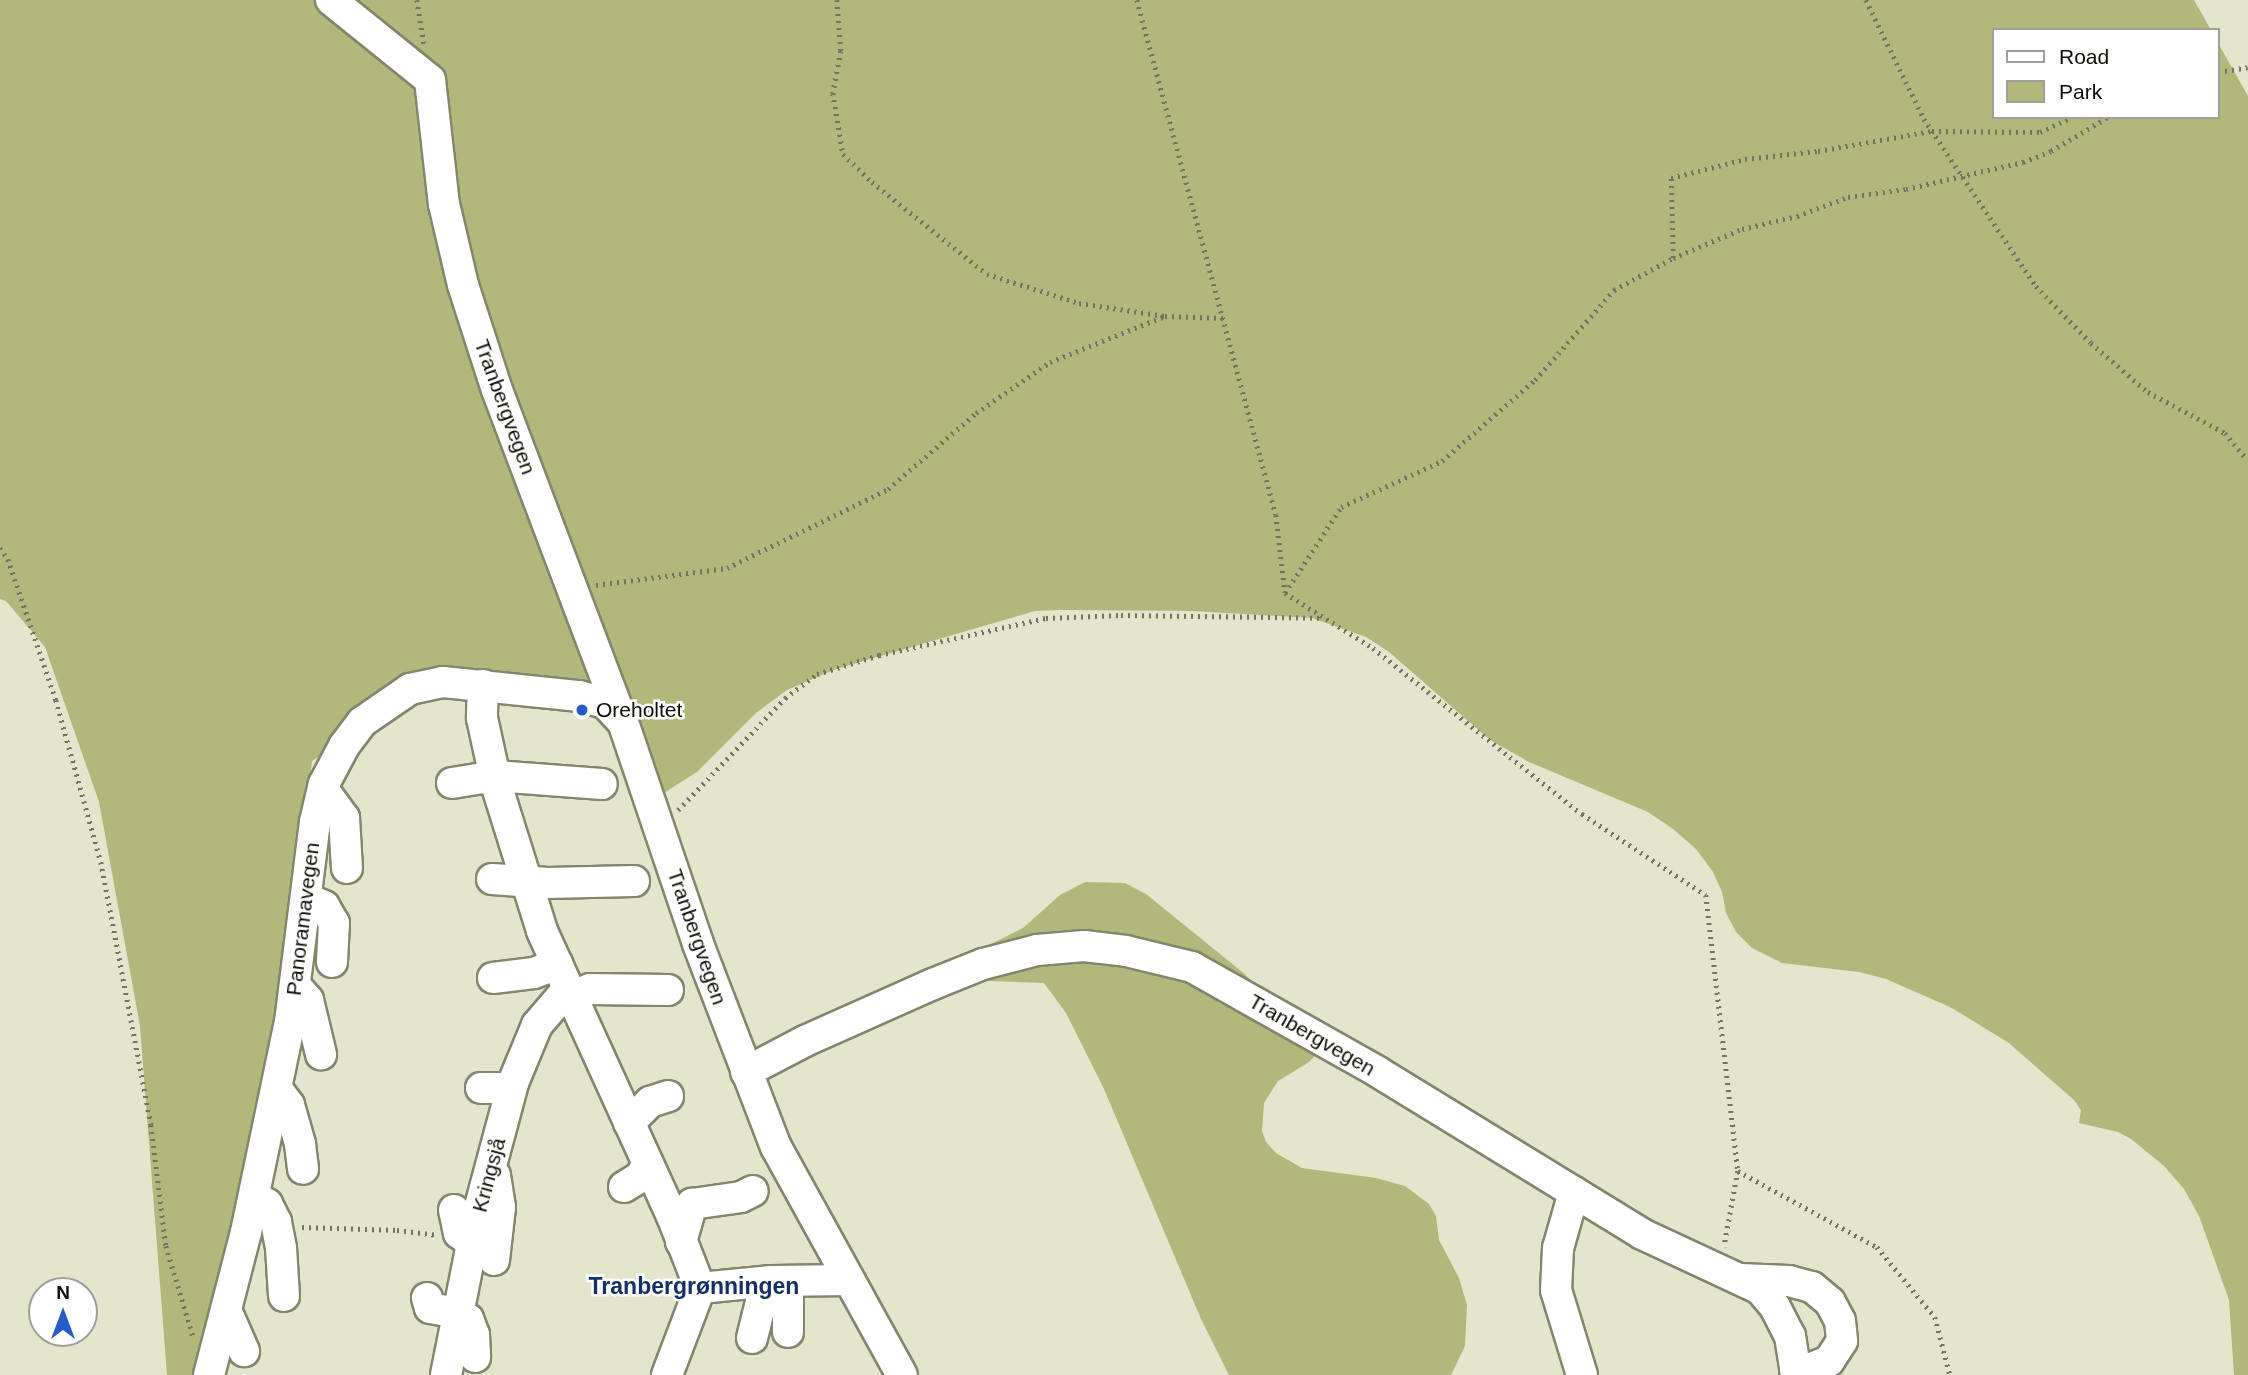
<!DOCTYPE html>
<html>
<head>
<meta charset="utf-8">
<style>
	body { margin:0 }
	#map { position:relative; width:2248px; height:1375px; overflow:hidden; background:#e3e6cc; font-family:Arial,sans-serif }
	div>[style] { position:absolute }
	.green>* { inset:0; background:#b2b87c }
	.path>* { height:4.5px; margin-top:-2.25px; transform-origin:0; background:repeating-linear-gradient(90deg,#727363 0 2px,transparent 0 7px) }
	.roads { filter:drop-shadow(2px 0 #83856d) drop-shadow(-2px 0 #83856d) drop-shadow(0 2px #83856d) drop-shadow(0 -2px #83856d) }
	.minor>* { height:30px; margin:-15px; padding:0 15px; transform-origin:15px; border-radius:15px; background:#fff }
	.dots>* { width:19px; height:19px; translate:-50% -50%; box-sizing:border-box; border:4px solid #fff; border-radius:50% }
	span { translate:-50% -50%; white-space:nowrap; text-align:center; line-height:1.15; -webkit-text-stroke:5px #fff; paint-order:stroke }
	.street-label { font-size:21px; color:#0d0d05 }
	.poi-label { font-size:21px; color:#0d0d05 }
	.left { translate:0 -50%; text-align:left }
	.neighbourhood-label { font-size:23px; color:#153065; font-weight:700 }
	.legend { position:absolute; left:1992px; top:28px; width:228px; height:91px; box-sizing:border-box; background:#fff; border:2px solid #9e9e9b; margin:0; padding:9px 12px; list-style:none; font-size:21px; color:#0d0d05 }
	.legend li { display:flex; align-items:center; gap:14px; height:35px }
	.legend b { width:35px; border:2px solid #9e9e9b }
	.north { position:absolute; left:28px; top:1277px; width:70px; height:70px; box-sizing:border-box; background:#fff; border:2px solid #9e9e9b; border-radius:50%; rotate:0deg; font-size:19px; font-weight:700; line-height:28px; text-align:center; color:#0d0d05 }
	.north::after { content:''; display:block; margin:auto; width:24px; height:32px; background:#265cca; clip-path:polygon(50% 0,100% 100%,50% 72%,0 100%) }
</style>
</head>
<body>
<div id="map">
	<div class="green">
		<div style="clip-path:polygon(0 0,2194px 0,2211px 30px,1994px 30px,1994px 117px,2218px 117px,2218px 43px,2248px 96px,2248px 1375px,2234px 1375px,2229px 1300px,2199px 1216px,2184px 1189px,2164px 1166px,2131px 1139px,2118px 1132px,2079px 1123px,2081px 1110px,2074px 1100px,2009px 1043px,1950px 1007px,1886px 979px,1859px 972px,1782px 963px,1752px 948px,1736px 932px,1726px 913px,1722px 892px,1713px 872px,1696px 849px,1673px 829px,1648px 812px,1529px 762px,1490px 740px,1389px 652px,1366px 637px,1312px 618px,1192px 611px,1060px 610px,1035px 611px,836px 669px,787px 690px,756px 713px,697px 772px,659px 796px,626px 696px,434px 685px,312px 761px,291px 937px,248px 1202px,202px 1375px,167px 1375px,140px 1026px,99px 802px,45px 647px,6px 601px,0 599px)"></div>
		<div style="clip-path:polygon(1085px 882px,1125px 883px,1146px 894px,1241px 971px,1325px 1046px,1309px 1062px,1278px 1081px,1264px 1103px,1262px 1131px,1266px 1142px,1276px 1153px,1302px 1168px,1376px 1178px,1405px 1186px,1429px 1204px,1436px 1216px,1439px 1240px,1459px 1278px,1467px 1305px,1465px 1346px,1451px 1375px,1229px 1375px,1201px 1319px,1104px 1089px,1066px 1013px,1044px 983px,987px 981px,981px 971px,981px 949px,1023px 928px,1060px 895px)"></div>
	</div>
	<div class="path">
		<div style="left:417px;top:0;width:45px;rotate:81deg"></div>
		<div style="left:837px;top:0;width:51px;rotate:85.5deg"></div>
		<div style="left:841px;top:51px;width:43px;rotate:100.8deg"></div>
		<div style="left:833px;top:93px;width:62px;rotate:80.7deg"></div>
		<div style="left:843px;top:154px;width:40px;rotate:44deg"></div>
		<div style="left:872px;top:182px;width:147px;rotate:38.7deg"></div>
		<div style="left:987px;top:274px;width:96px;rotate:17.5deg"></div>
		<div style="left:1079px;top:303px;width:87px;rotate:8.6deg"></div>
		<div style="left:1165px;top:316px;width:58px;rotate:2deg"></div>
		<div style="left:1137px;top:0;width:533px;rotate:74.9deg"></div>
		<div style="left:1276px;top:515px;width:78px;rotate:83.3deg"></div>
		<div style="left:1866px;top:0;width:132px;rotate:64deg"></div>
		<div style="left:1924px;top:119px;width:201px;rotate:56.2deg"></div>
		<div style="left:2036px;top:286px;width:79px;rotate:46deg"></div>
		<div style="left:2091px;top:343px;width:75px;rotate:40.7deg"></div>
		<div style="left:2148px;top:392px;width:87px;rotate:28deg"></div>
		<div style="left:2225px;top:433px;width:35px;rotate:50deg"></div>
		<div style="left:2218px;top:72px;width:30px;rotate:-9deg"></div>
		<div style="left:1673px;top:258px;width:80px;rotate:-91.4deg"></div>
		<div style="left:1671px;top:178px;width:76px;rotate:-14.4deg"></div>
		<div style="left:1745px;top:159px;width:73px;rotate:-6.3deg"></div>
		<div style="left:1818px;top:151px;width:116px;rotate:-10deg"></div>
		<div style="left:1932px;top:131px;width:108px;rotate:0.5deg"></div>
		<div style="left:2040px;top:132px;width:35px;rotate:-25deg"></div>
		<div style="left:0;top:548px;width:14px;rotate:54deg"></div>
		<div style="left:8px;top:559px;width:149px;rotate:71.2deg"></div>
		<div style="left:56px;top:700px;width:168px;rotate:74.5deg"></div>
		<div style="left:101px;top:862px;width:268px;rotate:79.2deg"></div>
		<div style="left:151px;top:1125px;width:122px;rotate:82.9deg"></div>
		<div style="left:166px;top:1246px;width:94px;rotate:73.3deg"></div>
		<div style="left:596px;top:585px;width:132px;rotate:-7.4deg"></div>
		<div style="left:727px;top:568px;width:179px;rotate:-26.1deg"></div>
		<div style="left:888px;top:489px;width:116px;rotate:-40.8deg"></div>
		<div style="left:976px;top:413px;width:90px;rotate:-34.6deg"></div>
		<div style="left:1050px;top:362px;width:124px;rotate:-21.8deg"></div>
		<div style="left:1285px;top:593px;width:103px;rotate:-56.9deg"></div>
		<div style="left:1341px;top:507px;width:111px;rotate:-24.5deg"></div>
		<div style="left:1442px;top:461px;width:123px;rotate:-41.1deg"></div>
		<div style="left:1535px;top:380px;width:120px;rotate:-48.7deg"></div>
		<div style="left:1614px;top:290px;width:67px;rotate:-28.5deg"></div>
		<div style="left:1673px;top:258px;width:75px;rotate:-22.8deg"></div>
		<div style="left:1742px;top:229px;width:57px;rotate:-13.3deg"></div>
		<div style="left:1797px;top:216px;width:54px;rotate:-20.4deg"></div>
		<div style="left:1848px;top:197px;width:59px;rotate:-7.9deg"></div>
		<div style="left:1906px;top:189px;width:120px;rotate:-13deg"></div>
		<div style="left:2023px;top:162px;width:30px;rotate:-21deg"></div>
		<div style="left:2051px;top:151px;width:66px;rotate:-30.8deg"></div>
		<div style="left:1285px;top:593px;width:104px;rotate:32deg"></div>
		<div style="left:1373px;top:648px;width:267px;rotate:38.5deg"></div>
		<div style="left:1582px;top:814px;width:148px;rotate:33.2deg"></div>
		<div style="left:1706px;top:895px;width:278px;rotate:83.4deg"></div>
		<div style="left:1738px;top:1171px;width:77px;rotate:100.4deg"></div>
		<div style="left:678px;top:810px;width:155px;rotate:-46.3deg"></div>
		<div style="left:785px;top:698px;width:40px;rotate:-37deg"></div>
		<div style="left:817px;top:674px;width:65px;rotate:-17deg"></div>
		<div style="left:879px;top:655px;width:171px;rotate:-12.5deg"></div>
		<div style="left:1046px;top:618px;width:75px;rotate:-2.3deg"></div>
		<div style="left:1121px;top:615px;width:203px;rotate:0.8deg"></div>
		<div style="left:1738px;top:1171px;width:158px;rotate:28.7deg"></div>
		<div style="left:1877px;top:1247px;width:91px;rotate:50.4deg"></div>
		<div style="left:1935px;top:1317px;width:60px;rotate:75.5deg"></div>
		<div style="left:302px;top:1227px;width:95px;rotate:1.8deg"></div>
		<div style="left:397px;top:1230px;width:39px;rotate:7deg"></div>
	</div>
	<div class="roads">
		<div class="minor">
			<div style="left:331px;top:0;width:127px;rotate:38.9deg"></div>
			<div style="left:430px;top:80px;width:125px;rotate:83.6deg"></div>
			<div style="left:444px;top:204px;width:83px;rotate:76.8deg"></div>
			<div style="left:463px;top:285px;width:110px;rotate:72.1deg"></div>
			<div style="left:497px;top:390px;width:352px;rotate:69.3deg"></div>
			<div style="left:483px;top:685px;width:33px;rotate:92deg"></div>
			<div style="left:482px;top:718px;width:71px;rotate:77.7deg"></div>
			<div style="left:497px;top:787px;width:151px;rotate:72.6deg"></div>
			<div style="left:542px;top:931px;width:313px;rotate:65.5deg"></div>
			<div style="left:672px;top:1216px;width:77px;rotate:68.7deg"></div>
			<div style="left:452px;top:783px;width:44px;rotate:-9.2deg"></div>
			<div style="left:495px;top:776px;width:107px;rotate:4.3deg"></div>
			<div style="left:323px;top:789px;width:36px;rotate:54deg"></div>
			<div style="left:344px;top:818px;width:50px;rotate:86.6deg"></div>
			<div style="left:492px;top:879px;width:56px;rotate:4.1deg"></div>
			<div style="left:548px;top:883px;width:86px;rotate:-1.3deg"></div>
			<div style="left:306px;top:898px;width:20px;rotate:24deg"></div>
			<div style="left:324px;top:906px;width:20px;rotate:60deg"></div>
			<div style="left:334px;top:923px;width:39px;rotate:93deg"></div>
			<div style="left:493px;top:978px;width:41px;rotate:-7deg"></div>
			<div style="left:534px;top:973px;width:25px;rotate:-21deg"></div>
			<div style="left:295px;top:985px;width:20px;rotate:49deg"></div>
			<div style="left:308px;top:1000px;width:56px;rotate:76.5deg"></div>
			<div style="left:572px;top:996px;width:19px;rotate:-21deg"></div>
			<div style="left:590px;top:989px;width:78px;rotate:0.7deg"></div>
			<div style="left:746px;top:1072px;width:67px;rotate:-27.7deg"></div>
			<div style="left:805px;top:1041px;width:140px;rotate:-24deg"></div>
			<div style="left:933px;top:984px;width:54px;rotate:-21.8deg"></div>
			<div style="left:983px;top:964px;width:56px;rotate:-14.5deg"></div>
			<div style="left:1037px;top:950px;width:47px;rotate:-4.9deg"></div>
			<div style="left:1084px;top:946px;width:42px;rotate:6.8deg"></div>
			<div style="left:1126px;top:951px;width:68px;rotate:13.6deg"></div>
			<div style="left:1192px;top:967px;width:214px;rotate:29.4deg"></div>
			<div style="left:1378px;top:1072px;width:310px;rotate:31.5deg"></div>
			<div style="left:1642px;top:1234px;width:130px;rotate:25deg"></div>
			<div style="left:1760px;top:1289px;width:23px;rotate:50deg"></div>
			<div style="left:1775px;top:1307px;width:33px;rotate:63deg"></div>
			<div style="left:1790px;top:1336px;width:39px;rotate:81deg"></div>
			<div style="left:481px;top:1088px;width:17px"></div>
			<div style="left:498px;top:1088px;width:14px;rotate:39deg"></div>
			<div style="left:277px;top:1089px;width:20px;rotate:53deg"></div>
			<div style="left:289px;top:1105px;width:41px;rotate:74.2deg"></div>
			<div style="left:300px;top:1144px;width:25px;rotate:83deg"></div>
			<div style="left:629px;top:1123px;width:30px;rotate:-45deg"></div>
			<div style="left:650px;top:1102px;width:19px;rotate:-18deg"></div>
			<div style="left:624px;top:1187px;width:19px;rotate:-32deg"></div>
			<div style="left:640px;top:1177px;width:15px;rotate:-58deg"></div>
			<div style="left:1574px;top:1192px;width:58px;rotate:105.9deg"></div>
			<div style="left:1558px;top:1248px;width:42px;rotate:92.7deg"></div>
			<div style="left:1556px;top:1290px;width:89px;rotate:73deg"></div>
			<div style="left:254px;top:1197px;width:15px;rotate:28deg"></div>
			<div style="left:267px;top:1204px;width:20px;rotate:63deg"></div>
			<div style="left:276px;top:1222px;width:26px;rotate:79deg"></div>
			<div style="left:281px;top:1248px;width:48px;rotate:86.4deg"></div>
			<div style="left:454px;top:1210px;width:24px;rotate:78deg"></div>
			<div style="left:459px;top:1233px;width:16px;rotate:38deg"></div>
			<div style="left:681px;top:1242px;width:40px;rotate:-74deg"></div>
			<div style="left:692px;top:1204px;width:49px;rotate:-8.1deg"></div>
			<div style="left:741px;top:1197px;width:13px;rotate:-27deg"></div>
			<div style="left:494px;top:1260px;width:53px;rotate:-83.5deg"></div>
			<div style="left:500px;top:1207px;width:32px;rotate:-99deg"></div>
			<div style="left:1740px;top:1279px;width:49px;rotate:2.3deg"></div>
			<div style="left:1789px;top:1281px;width:24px;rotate:15deg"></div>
			<div style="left:1812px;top:1287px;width:23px;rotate:40deg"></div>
			<div style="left:1830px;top:1302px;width:21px;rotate:62deg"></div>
			<div style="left:1840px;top:1321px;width:20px;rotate:84deg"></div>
			<div style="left:1842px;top:1341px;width:24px;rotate:123deg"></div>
			<div style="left:1829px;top:1361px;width:18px;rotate:158deg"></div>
			<div style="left:1812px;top:1368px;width:17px;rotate:173deg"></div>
			<div style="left:700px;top:1288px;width:72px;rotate:-5.6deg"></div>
			<div style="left:772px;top:1281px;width:77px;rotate:-0.7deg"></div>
			<div style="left:427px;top:1298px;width:10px;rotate:73deg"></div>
			<div style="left:430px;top:1308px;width:27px;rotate:10deg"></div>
			<div style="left:457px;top:1313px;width:13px;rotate:29deg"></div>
			<div style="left:468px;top:1319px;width:17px;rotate:69deg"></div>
			<div style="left:474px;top:1335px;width:22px;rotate:87deg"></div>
			<div style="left:226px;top:1310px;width:45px;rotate:66.3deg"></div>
			<div style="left:788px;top:1332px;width:51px;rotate:-90deg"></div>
			<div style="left:752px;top:1338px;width:58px;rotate:-76deg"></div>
			<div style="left:209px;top:1375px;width:148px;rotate:-75.5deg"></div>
			<div style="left:246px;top:1232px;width:215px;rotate:-78.2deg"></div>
			<div style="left:290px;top:1022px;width:202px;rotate:-82.9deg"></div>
			<div style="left:315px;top:822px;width:39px;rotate:-77deg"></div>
			<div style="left:324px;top:784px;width:43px;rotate:-62.2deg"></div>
			<div style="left:344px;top:746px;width:30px;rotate:-53deg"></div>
			<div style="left:362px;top:722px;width:58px;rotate:-34.5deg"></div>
			<div style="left:410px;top:689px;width:34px;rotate:-12deg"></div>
			<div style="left:443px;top:682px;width:137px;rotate:5.9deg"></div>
			<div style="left:579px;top:696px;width:27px;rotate:15deg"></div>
			<div style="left:605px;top:703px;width:26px;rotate:47deg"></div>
			<div style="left:623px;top:722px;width:234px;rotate:71.3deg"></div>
			<div style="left:698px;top:944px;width:217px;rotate:69deg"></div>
			<div style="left:776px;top:1147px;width:260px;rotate:61.1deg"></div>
			<div style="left:446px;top:1375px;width:164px;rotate:-78.8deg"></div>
			<div style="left:478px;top:1214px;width:136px;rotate:-75deg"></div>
			<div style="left:513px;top:1083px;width:63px;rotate:-67.5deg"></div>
			<div style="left:537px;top:1025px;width:48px;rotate:-49.3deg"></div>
			<div style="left:667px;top:1375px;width:93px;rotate:-69.2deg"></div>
		</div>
	</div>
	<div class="dots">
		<div style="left:582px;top:710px;background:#265cca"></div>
	</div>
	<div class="street-label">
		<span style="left:505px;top:407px;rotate:70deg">Tranbergvegen</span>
		<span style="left:303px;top:919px;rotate:-83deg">Panoramavegen</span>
		<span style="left:697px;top:937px;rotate:71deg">Tranbergvegen</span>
		<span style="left:1312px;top:1035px;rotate:30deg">Tranbergvegen</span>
		<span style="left:489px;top:1175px;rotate:-75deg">Kringsjå</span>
	</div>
	<div class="poi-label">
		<span class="left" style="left:596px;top:710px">Oreholtet</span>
	</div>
	<div class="neighbourhood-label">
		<span style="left:694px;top:1286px">Tranbergrønningen</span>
	</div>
	<ul class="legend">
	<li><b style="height:9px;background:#fff"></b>Road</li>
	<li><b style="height:19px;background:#b2b87c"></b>Park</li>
	</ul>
	<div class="north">N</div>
</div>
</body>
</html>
